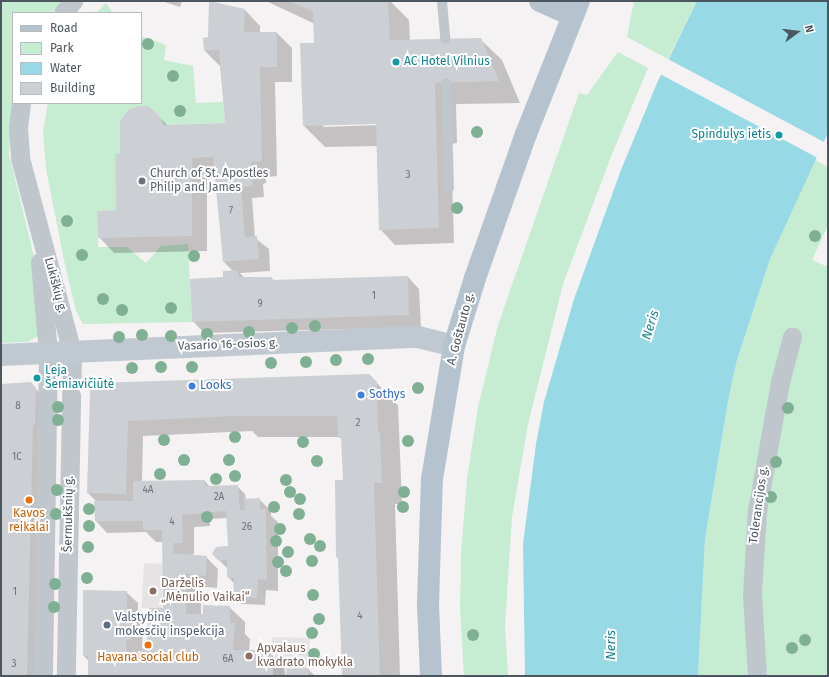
<!DOCTYPE html>
<html>
<head>
<meta charset="utf-8">
<style>
	body { margin:0 }
	#map { position:relative; width:829px; height:677px; overflow:hidden; background:#f4f2f2; font-family:"Fira Sans",sans-serif }
	div>[style] { position:absolute }
	.education>* { inset:0; background:#e5e3e3; transform-origin:0 0 }
	.green>* { inset:0; background:#c6ecd2 }
	.water>* { inset:0; background:#97dae5 }
	.pier>* { inset:0; background:#f4f2f2; transform-origin:0 0 }
	.shadow>* { inset:0; background:#0003 }
	.building>* { inset:0; background:#cccfd3 }
	.service>* { height:10px; margin:-5px; padding:0 5px; transform-origin:5px; border-radius:5px; background:#bfc7cd }
	.minor>* { height:19px; margin:-9.5px; padding:0 9.5px; transform-origin:9.5px; border-radius:9.5px; background:#bfc7cd }
	.secondary>* { height:22px; margin:-11px; padding:0 11px; transform-origin:11px; border-radius:11px; background:#c0c9d1 }
	.primary>* { height:22px; margin:-11px; padding:0 11px; transform-origin:11px; border-radius:11px; background:#b4c3cd }
	.trees>* { width:12px; height:12px; margin:-6px; border-radius:50%; background:#80b094 }
	.dots>* { width:11px; height:11px; translate:-50% -50%; box-sizing:border-box; border:2px solid #fff; border-radius:50% }
	span { translate:-50% -50%; white-space:nowrap; text-align:center; line-height:1.15; -webkit-text-stroke:4px #fff; paint-order:stroke }
	.number-label { font-size:10px; color:#6b747b }
	.number-label span { -webkit-text-stroke-width:0 }
	.culture-label { font-size:12px; color:#0d838f }
	.left { translate:0 -50%; text-align:left }
	.right { translate:-100% -50%; text-align:right }
	.worship-label { font-size:12px; color:#5b616d }
	.street-label { font-size:12px; color:#4b565e }
	.shop-label { font-size:12px; color:#366cbe }
	.food-label { font-size:12px; color:#c56008 }
	.education-label { font-size:12px; color:#785e54 }
	.service-label { font-size:12px; color:#4e5e75 }
	.water-label { font-size:13px; color:#1a8293; font-style:italic }
	.frame { position:absolute; inset:0; border:2px solid #4b565e; pointer-events:none }
	.legend { position:absolute; left:12px; top:12px; width:130px; height:92px; box-sizing:border-box; background:#fff; border:1px solid #b7bbbf; margin:0; padding:5px 7px; list-style:none; font-size:12px; color:#4b565e }
	.legend li { display:flex; align-items:center; gap:8px; height:20px }
	.legend b { width:20px; border:1px solid #b7bbbf }
	.north { position:absolute; left:777px; top:12px; width:40px; height:40px; -webkit-text-stroke:3px #fff; paint-order:stroke; rotate:75deg; font-size:11px; font-weight:700; line-height:16px; text-align:center; color:#4b565e }
	.north::after { content:''; display:block; margin:auto; width:14px; height:18px; background:#4b565e; clip-path:polygon(50% 0,100% 100%,50% 72%,0 100%) }
</style>
</head>
<body>
<div id="map">
	<div class="education">
		<div style="left:144px;top:563px;width:20px;height:45px;rotate:3deg"></div>
		<div style="clip-path:polygon(272px 637px,310px 638px,308px 668px,287px 669px,286px 676px,126px 676px,127px 654px,189px 649px,272px 650px)"></div>
	</div>
	<div class="green">
		<div style="clip-path:polygon(1px 1px,62px 1px,52px 13px,13px 13px,13px 96px,9px 154px,35px 261px,38px 336px,27px 342px,1px 343px)"></div>
		<div style="clip-path:polygon(634px 1px,697px 1px,668px 59px,627px 37px)"></div>
		<div style="clip-path:polygon(106px 3px,113px 13px,96px 13px)"></div>
		<div style="clip-path:polygon(141px 36px,166px 45px,164px 60px,193px 66px,196px 103px,223px 102px,225px 123px,164px 125px,158px 114px,148px 106px,138px 106px,128px 110px,120px 121px,120px 154px,115px 154px,116px 210px,97px 211px,98px 247px,127px 247px,146px 263px,161px 246px,188px 244px,192px 322px,83px 324px,76px 311px,65px 265px,46px 169px,43px 131px,48px 103px,141px 103px)"></div>
		<div style="clip-path:polygon(618px 52px,648px 68px,612px 154px,563px 284px,528px 424px,512px 517px,505px 626px,508px 676px,464px 676px,460px 609px,461px 553px,467px 479px,478px 407px,498px 325px,579px 93px,587px 95px)"></div>
		<div style="clip-path:polygon(815px 160px,828px 167px,828px 225px,812px 260px,828px 267px,828px 676px,698px 676px,705px 539px,729px 396px,737px 360px,770px 259px)"></div>
	</div>
	<div class="water">
		<div style="clip-path:polygon(697px 1px,828px 1px,828px 133px,770px 259px,737px 360px,729px 396px,705px 539px,698px 676px,525px 676px,523px 544px,536px 444px,544px 402px,574px 299px,621px 170px,657px 83px)"></div>
	</div>
	<div class="pier">
		<div style="left:666px;top:58px;width:181px;height:17px;rotate:28deg"></div>
	</div>
	<div class="shadow">
		<div style="clip-path:polygon(162px 1px,182px 1px,180px 7px)"></div>
		<div style="clip-path:polygon(evenodd,266px 1px,390px 1px,409px 20px,410px 41px,480px 39px,502px 60px,520px 103px,456px 104px,457px 143px,451px 144px,454px 243px,395px 245px,380px 229px,377px 146px,325px 147px,304px 126px,315px 44px,315px 24px,266px 1px,381px 123px,381px 125px,323px 127px,323px 125px,381px 123px)"></div>
		<div style="clip-path:polygon(245px 10px,260px 26px,260px 33px,277px 33px,292px 48px,292px 82px,275px 82px,277px 176px,266px 177px,266px 183px,263px 184px,264px 197px,252px 198px,255px 238px,269px 249px,270px 271px,240px 273px,245px 278px,271px 278px,275px 281px,408px 277px,419px 289px,421px 327px,204px 333px,193px 321px,224px 278px,234px 272px,224px 262px,216px 173px,207px 173px,207px 251px,114px 253px,99px 237px,117px 211px,121px 155px,151px 109px,168px 126px,226px 124px,220px 66px,205px 51px,209px 38px)"></div>
		<div style="clip-path:polygon(evenodd,369px 375px,398px 405px,402px 504px,395px 504px,400px 676px,343px 676px,343px 440px,339px 437px,258px 437px,252px 431px,143px 436px,142px 482px,205px 481px,210px 487px,237px 486px,245px 494px,246px 500px,259px 499px,271px 511px,271px 516px,278px 522px,278px 591px,266px 590px,265px 605px,242px 604px,234px 596px,234px 583px,228px 577px,228px 569px,213px 554px,229px 547px,227px 518px,210px 519px,210px 526px,194px 527px,194px 554px,189px 556px,206px 557px,218px 569px,217px 588px,197px 586px,201px 591px,201px 615px,229px 607px,245px 622px,245px 634px,250px 639px,249px 651px,264px 651px,273px 656px,284px 668px,285px 676px,89px 676px,89px 661px,84px 656px,126px 592px,138px 603px,138px 618px,143px 623px,142px 649px,147px 650px,164px 609px,164px 542px,156px 542px,146px 532px,107px 533px,96px 521px,97px 502px,88px 493px,98px 384px,369px 375px,138px 651px,143px 652px,143px 657px,138px 655px,138px 651px)"></div>
		<div style="clip-path:polygon(30px 383px,51px 405px,42px 676px,1px 676px,1px 385px)"></div>
		<div style="clip-path:polygon(308px 669px,315px 676px,287px 676px,288px 670px)"></div>
	</div>
	<div class="building">
		<div style="clip-path:polygon(209px 1px,245px 9px,244px 32px,277px 32px,277px 67px,260px 67px,262px 161px,251px 162px,253px 186px,241px 187px,245px 237px,257px 236px,259px 259px,223px 262px,213px 157px,192px 158px,192px 236px,98px 238px,97px 211px,116px 210px,115px 154px,120px 154px,120px 121px,128px 110px,138px 106px,148px 106px,158px 114px,164px 125px,225px 123px,219px 50px,204px 51px,203px 38px,208px 37px)"></div>
		<div style="clip-path:polygon(289px 1px,388px 1px,390px 40px,481px 38px,499px 81px,435px 83px,439px 228px,379px 230px,376px 124px,303px 126px,300px 43px,314px 43px,313px 12px)"></div>
		<div style="clip-path:polygon(238px 270px,239px 277px,272px 277px,272px 280px,408px 276px,409px 315px,192px 322px,190px 279px,223px 277px,223px 271px)"></div>
		<div style="clip-path:polygon(369px 374px,377px 382px,378px 432px,380px 433px,382px 483px,374px 483px,380px 676px,342px 676px,338px 558px,336px 557px,335px 480px,343px 480px,341px 438px,338px 438px,337px 416px,235px 416px,128px 421px,126px 494px,87px 493px,90px 391px,97px 383px)"></div>
		<div style="clip-path:polygon(31px 382px,36px 388px,35px 425px,33px 425px,27px 676px,1px 676px,1px 384px)"></div>
		<div style="clip-path:polygon(205px 480px,205px 486px,238px 485px,240px 510px,245px 510px,244px 499px,260px 498px,260px 509px,266px 509px,267px 580px,258px 579px,257px 598px,233px 597px,234px 578px,227px 577px,227px 560px,218px 560px,212px 554px,216px 547px,228px 546px,226px 511px,182px 515px,183px 543px,174px 543px,173px 553px,207px 556px,206px 576px,186px 574px,186px 614px,203px 614px,203px 605px,230px 606px,230px 623px,235px 623px,233px 650px,265px 650px,264px 655px,273px 655px,273px 676px,88px 676px,88px 656px,83px 656px,83px 590px,127px 591px,127px 610px,131px 610px,131px 640px,126px 640px,127px 654px,141px 654px,142px 648px,146px 649px,149px 608px,163px 608px,162px 530px,143px 530px,143px 521px,95px 521px,94px 501px,133px 501px,133px 481px)"></div>
		<div style="clip-path:polygon(308px 668px,308px 676px,286px 676px,287px 669px)"></div>
	</div>
	<div class="service">
		<div style="left:442px;top:1px;width:38px;rotate:85deg"></div>
		<div style="left:446px;top:83px;width:105px;rotate:88.4deg"></div>
	</div>
	<div class="minor">
		<div style="left:63px;top:13px;width:16px;rotate:-50deg"></div>
		<div style="left:21px;top:103px;width:24px;rotate:97deg"></div>
		<div style="left:18px;top:127px;width:31px;rotate:86deg"></div>
		<div style="left:20px;top:158px;width:201px;rotate:75deg"></div>
		<div style="left:72px;top:352px;width:324px;rotate:91.1deg"></div>
		<div style="left:40px;top:262px;width:91px;rotate:85deg"></div>
		<div style="left:48px;top:353px;width:323px;rotate:90.9deg"></div>
		<div style="left:757px;top:676px;width:82px;rotate:-93.5deg"></div>
		<div style="left:752px;top:594px;width:83px;rotate:-86.6deg"></div>
		<div style="left:757px;top:511px;width:131px;rotate:-79.9deg"></div>
		<div style="left:780px;top:382px;width:47px;rotate:-75.1deg"></div>
	</div>
	<div class="secondary">
		<div style="left:1px;top:355px;width:417px;rotate:-2.5deg"></div>
		<div style="left:418px;top:337px;width:37px;rotate:14deg"></div>
	</div>
	<div class="primary">
		<div style="left:540px;top:1px;width:36px;rotate:24deg"></div>
		<div style="left:431px;top:676px;width:72px;rotate:-92.4deg"></div>
		<div style="left:428px;top:604px;width:125px;rotate:-88.2deg"></div>
		<div style="left:432px;top:479px;width:135px;rotate:-80.6deg"></div>
		<div style="left:454px;top:346px;width:71px;rotate:-72.8deg"></div>
		<div style="left:475px;top:278px;width:153px;rotate:-70.5deg"></div>
		<div style="left:526px;top:134px;width:143px;rotate:-68.3deg"></div>
	</div>
	<div class="trees">
		<div style="left:148px;top:44px"></div>
		<div style="left:173px;top:76px"></div>
		<div style="left:180px;top:111px"></div>
		<div style="left:477px;top:132px"></div>
		<div style="left:457px;top:208px"></div>
		<div style="left:67px;top:221px"></div>
		<div style="left:815px;top:236px"></div>
		<div style="left:82px;top:255px"></div>
		<div style="left:194px;top:256px"></div>
		<div style="left:103px;top:299px"></div>
		<div style="left:171px;top:308px"></div>
		<div style="left:122px;top:310px"></div>
		<div style="left:315px;top:326px"></div>
		<div style="left:292px;top:328px"></div>
		<div style="left:249px;top:332px"></div>
		<div style="left:207px;top:334px"></div>
		<div style="left:142px;top:335px"></div>
		<div style="left:171px;top:336px"></div>
		<div style="left:119px;top:337px"></div>
		<div style="left:368px;top:359px"></div>
		<div style="left:336px;top:360px"></div>
		<div style="left:306px;top:362px"></div>
		<div style="left:271px;top:363px"></div>
		<div style="left:161px;top:367px"></div>
		<div style="left:192px;top:367px"></div>
		<div style="left:132px;top:368px"></div>
		<div style="left:418px;top:388px"></div>
		<div style="left:58px;top:407px"></div>
		<div style="left:788px;top:408px"></div>
		<div style="left:58px;top:420px"></div>
		<div style="left:235px;top:437px"></div>
		<div style="left:164px;top:440px"></div>
		<div style="left:408px;top:441px"></div>
		<div style="left:303px;top:442px"></div>
		<div style="left:184px;top:460px"></div>
		<div style="left:229px;top:460px"></div>
		<div style="left:317px;top:461px"></div>
		<div style="left:776px;top:462px"></div>
		<div style="left:160px;top:474px"></div>
		<div style="left:235px;top:476px"></div>
		<div style="left:216px;top:479px"></div>
		<div style="left:286px;top:480px"></div>
		<div style="left:57px;top:490px"></div>
		<div style="left:290px;top:492px"></div>
		<div style="left:404px;top:492px"></div>
		<div style="left:771px;top:497px"></div>
		<div style="left:300px;top:499px"></div>
		<div style="left:274px;top:507px"></div>
		<div style="left:403px;top:507px"></div>
		<div style="left:89px;top:509px"></div>
		<div style="left:56px;top:514px"></div>
		<div style="left:299px;top:514px"></div>
		<div style="left:207px;top:517px"></div>
		<div style="left:89px;top:526px"></div>
		<div style="left:280px;top:529px"></div>
		<div style="left:310px;top:539px"></div>
		<div style="left:276px;top:541px"></div>
		<div style="left:320px;top:546px"></div>
		<div style="left:88px;top:547px"></div>
		<div style="left:288px;top:552px"></div>
		<div style="left:312px;top:561px"></div>
		<div style="left:278px;top:562px"></div>
		<div style="left:286px;top:571px"></div>
		<div style="left:87px;top:578px"></div>
		<div style="left:55px;top:584px"></div>
		<div style="left:313px;top:595px"></div>
		<div style="left:54px;top:607px"></div>
		<div style="left:319px;top:619px"></div>
		<div style="left:312px;top:633px"></div>
		<div style="left:473px;top:635px"></div>
		<div style="left:805px;top:640px"></div>
		<div style="left:792px;top:648px"></div>
		<div style="left:314px;top:654px"></div>
	</div>
	<div class="dots">
		<div style="left:396px;top:62px;background:#0f9aa8"></div>
		<div style="left:779px;top:135px;background:#0f9aa8"></div>
		<div style="left:142px;top:181px;background:#6b7280"></div>
		<div style="left:37px;top:378px;background:#0f9aa8"></div>
		<div style="left:192px;top:386px;background:#3f7fe0"></div>
		<div style="left:361px;top:395px;background:#3f7fe0"></div>
		<div style="left:29px;top:500px;background:#e8710a"></div>
		<div style="left:153px;top:591px;background:#8d6e63"></div>
		<div style="left:107px;top:625px;background:#5c6f8a"></div>
		<div style="left:148px;top:645px;background:#e8710a"></div>
		<div style="left:249px;top:656px;background:#8d6e63"></div>
	</div>
	<div class="number-label">
		<span style="left:408px;top:176px">3</span>
		<span style="left:231px;top:212px">7</span>
		<span style="left:374px;top:297px">1</span>
		<span style="left:260px;top:305px">9</span>
		<span style="left:18px;top:407px">8</span>
		<span style="left:358px;top:424px">2</span>
		<span style="left:17px;top:458px">1C</span>
		<span style="left:148px;top:491px">4A</span>
		<span style="left:219px;top:498px">2A</span>
		<span style="left:172px;top:523px">4</span>
		<span style="left:247px;top:528px">26</span>
		<span style="left:15px;top:593px">1</span>
		<span style="left:360px;top:617px">4</span>
		<span style="left:228px;top:660px">6A</span>
		<span style="left:14px;top:665px">3</span>
	</div>
	<div class="culture-label">
		<span class="left" style="left:404px;top:62px">AC Hotel Vilnius</span>
		<span class="right" style="left:771px;top:135px">Spindulys ietis</span>
		<span class="left" style="left:45px;top:378px">Leja<br>Šemiavičiūtė</span>
	</div>
	<div class="worship-label">
		<span class="left" style="left:150px;top:181px">Church of St. Apostles<br>Philip and James</span>
	</div>
	<div class="street-label">
		<span style="left:55px;top:285px;rotate:75deg">Lukiškių g.</span>
		<span style="left:461px;top:329px;rotate:-75deg">A. Goštauto g.</span>
		<span style="left:228px;top:345px;rotate:-2deg">Vasario 16-osios g.</span>
		<span style="left:759px;top:505px;rotate:-82deg">Tolerancijos g.</span>
		<span style="left:69px;top:514px;rotate:-89deg">Šermukšnių g.</span>
	</div>
	<div class="shop-label">
		<span class="left" style="left:200px;top:386px">Looks</span>
		<span class="left" style="left:369px;top:395px">Sothys</span>
	</div>
	<div class="food-label">
		<span style="left:29px;top:521px">Kavos<br>reikalai</span>
		<span style="left:148px;top:658px">Havana social club</span>
	</div>
	<div class="education-label">
		<span class="left" style="left:161px;top:591px">Darželis<br>„Mėnulio Vaikai“</span>
		<span class="left" style="left:257px;top:656px">Apvalaus<br>kvadrato mokykla</span>
	</div>
	<div class="service-label">
		<span class="left" style="left:115px;top:625px">Valstybinė<br>mokesčių inspekcija</span>
	</div>
	<div class="water-label">
		<span style="left:651px;top:325px;rotate:-73deg">Neris</span>
		<span style="left:611px;top:645px;rotate:-90deg">Neris</span>
	</div>
	<div class="frame"></div>
	<ul class="legend">
	<li><b style="height:5px;background:#b4c3cd"></b>Road</li>
	<li><b style="height:11px;background:#c6ecd2"></b>Park</li>
	<li><b style="height:11px;background:#97dae5"></b>Water</li>
	<li><b style="height:11px;background:#cccfd3"></b>Building</li>
	</ul>
	<div class="north">N</div>
</div>
</body>
</html>
